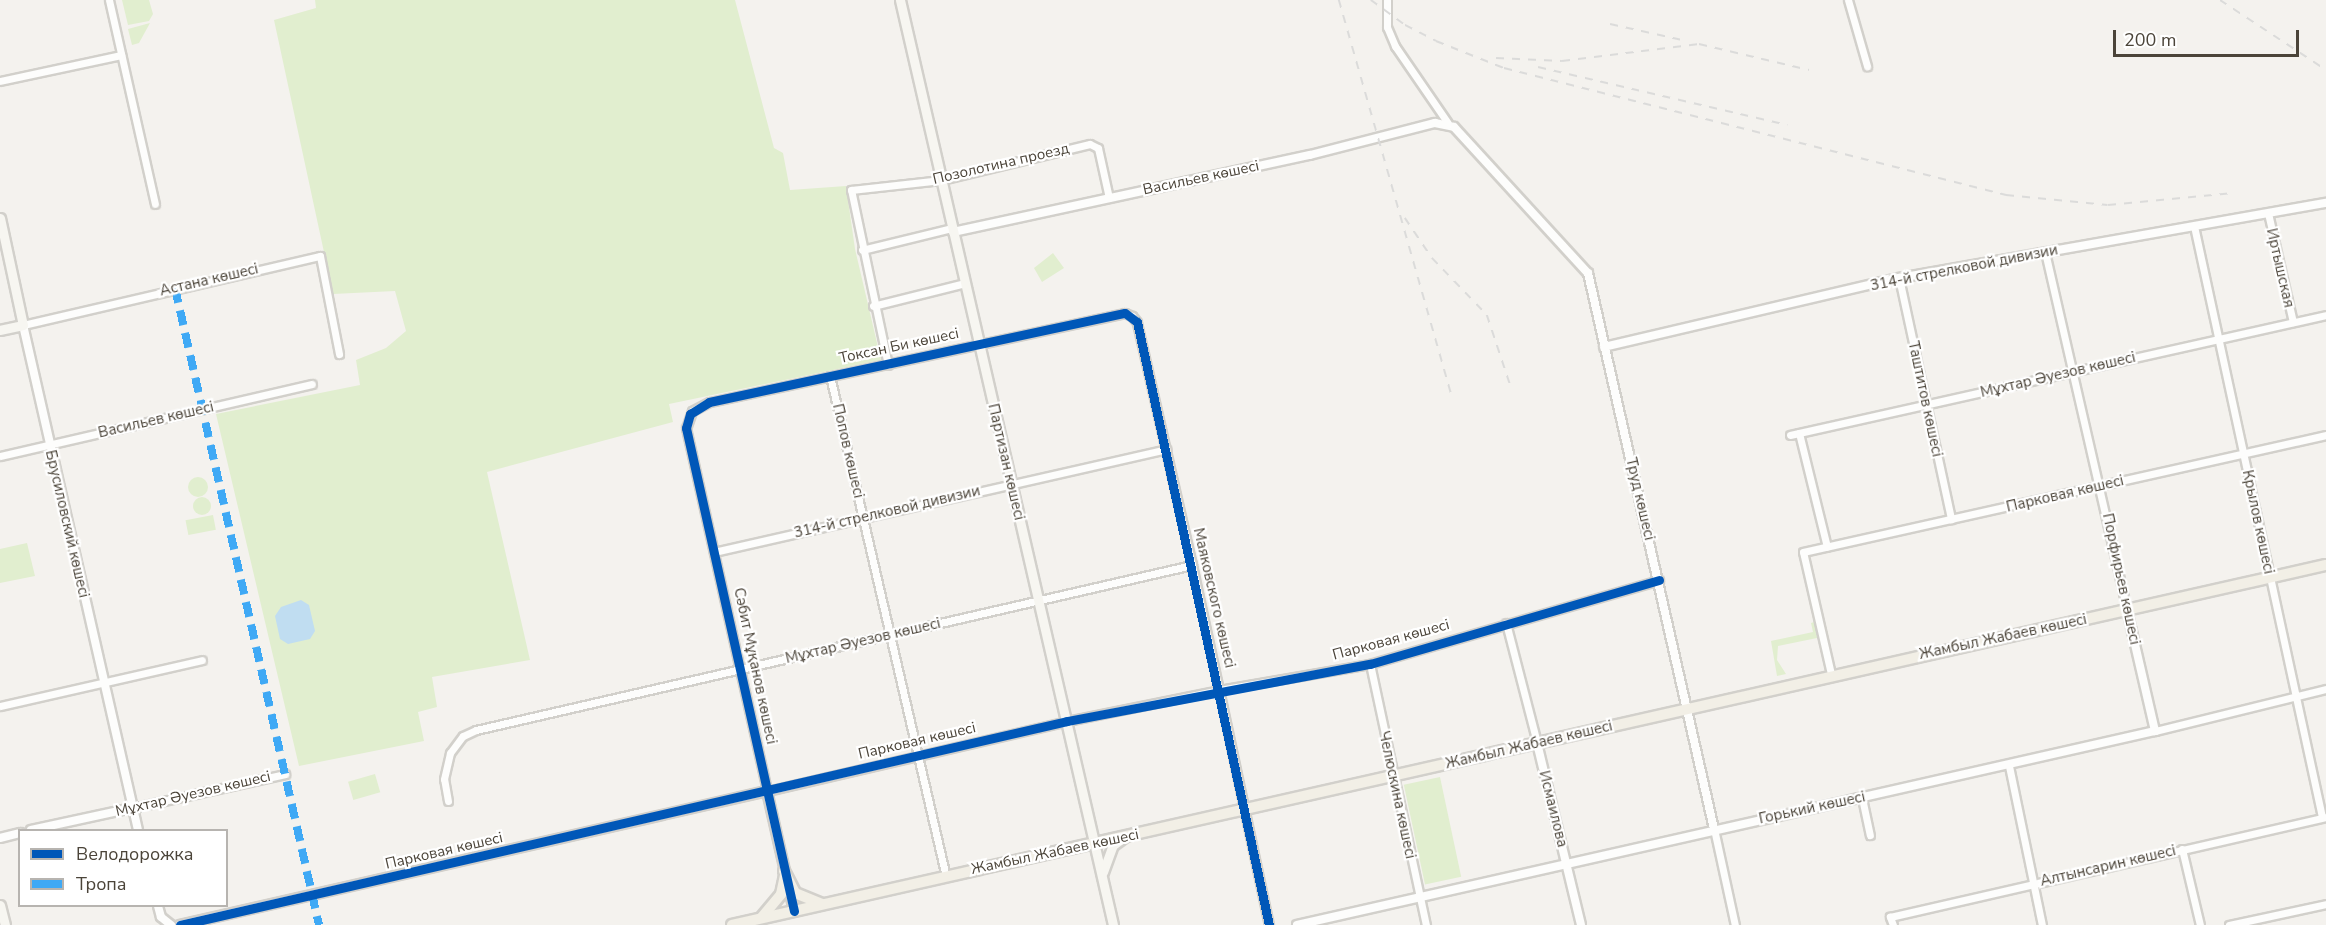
<!DOCTYPE html>
<html>
<head>
<meta charset="utf-8">
<style>
	body { margin:0 }
	#map { position:relative; width:2326px; height:925px; overflow:hidden; background:#f4f2ee; font-family:"Nunito Sans",sans-serif }
	div>[style] { position:absolute }
	.green>* { inset:0; background:#e1eecf; transform-origin:0 0 }
	.round { border-radius:50% }
	.water>* { inset:0; background:#c0ddf1 }
	.roads { filter:drop-shadow(2px 0 #d2d0cb) drop-shadow(-2px 0 #d2d0cb) drop-shadow(0 2px #d2d0cb) drop-shadow(0 -2px #d2d0cb) }
	.minor>* { height:7px; margin:-3.5px; padding:0 3.5px; transform-origin:3.5px; border-radius:3.5px; background:#fdfdfc }
	.tertiary>* { height:8px; margin:-4px; padding:0 4px; transform-origin:4px; border-radius:4px; background:#fdfdfc }
	.secondary>* { height:9px; margin:-4.5px; padding:0 4.5px; transform-origin:4.5px; border-radius:4.5px; background:#f7f6f1 }
	.primary>* { height:10px; margin:-5px; padding:0 5px; transform-origin:5px; border-radius:5px; background:#f2efe6 }
	.rail>* { height:1.5px; margin-top:-0.75px; transform-origin:0; background:repeating-linear-gradient(90deg,#dbdbda 0 8px,transparent 0 16px) }
	.quiet>* { height:8px; margin-top:-4px; transform-origin:0; background:repeating-linear-gradient(90deg,#3fa9f5 0 15px,transparent 0 23px) }
	.cycleway>* { height:9px; margin:-4.5px; padding:0 4.5px; transform-origin:4.5px; border-radius:4.5px; background:#0057b8 }
	span { translate:-50% -50%; white-space:nowrap; text-align:center; line-height:1.15; -webkit-text-stroke:4.5px #fff; paint-order:stroke }
	.street-label { font-size:15px; color:#4b4439 }
	.legend { position:absolute; left:18px; top:829px; width:210px; height:78px; box-sizing:border-box; background:#fff; border:2px solid #b7b4b0; margin:0; padding:8px 10px; list-style:none; font-size:18px; color:#4b4439 }
	.legend li { display:flex; align-items:center; gap:12px; height:30px }
	.legend b { width:30px; border:2px solid #b7b4b0 }
	.scale { position:absolute; left:2113px; top:30px; width:186px; height:27px; box-sizing:border-box; border:3px solid #4b4439; border-top:0; padding-left:8px; font-size:18px; line-height:21px; white-space:nowrap; color:#4b4439; -webkit-text-stroke:4px #fff; paint-order:stroke }
</style>
</head>
<body>
<div id="map">
	<div class="green">
		<div style="clip-path:polygon(122px 0,149px 0,153px 14px,149px 21px,128px 25px)"></div>
		<div style="clip-path:polygon(315px 0,735px 0,774px 148px,783px 153px,790px 190px,846px 186px,855px 249px,881px 360px,669px 404px,673px 422px,487px 472px,530px 660px,432px 677px,437px 707px,418px 712px,424px 741px,299px 766px,216px 414px,360px 385px,356px 360px,386px 348px,406px 331px,395px 291px,333px 294px,274px 20px,316px 8px)"></div>
		<div style="clip-path:polygon(150px 23px,139px 43px,132px 45px,128px 29px)"></div>
		<div style="clip-path:polygon(1053px 253px,1064px 268px,1042px 282px,1034px 268px)"></div>
		<div class="round" style="left:188px;top:477px;width:20px;height:20px"></div>
		<div class="round" style="left:193px;top:497px;width:18px;height:18px"></div>
		<div style="left:213px;top:515px;width:15px;height:28px;rotate:79deg"></div>
		<div style="clip-path:polygon(27px 543px,35px 576px,0 583px,0 549px)"></div>
		<div style="clip-path:polygon(1817px 621px,1817px 638px,1778px 646px,1777px 660px,1786px 674px,1777px 676px,1771px 641px,1813px 632px,1811px 623px)"></div>
		<div style="left:375px;top:774px;width:19px;height:28px;rotate:74deg"></div>
		<div style="left:1440px;top:777px;width:102px;height:37px;rotate:78deg"></div>
	</div>
	<div class="water">
		<div style="clip-path:polygon(301px 600px,309px 605px,315px 631px,310px 639px,288px 644px,280px 639px,275px 616px,281px 607px)"></div>
	</div>
	<div class="roads">
		<div class="minor">
			<div style="left:109px;top:0;width:209px;rotate:77.3deg"></div>
			<div style="left:1387px;top:0;width:27px;rotate:90deg"></div>
			<div style="left:1387px;top:27px;width:21px;rotate:67deg"></div>
			<div style="left:1395px;top:46px;width:93px;rotate:55.5deg"></div>
			<div style="left:1848px;top:0;width:69px;rotate:73.9deg"></div>
			<div style="left:0;top:81px;width:124px;rotate:-12.1deg"></div>
			<div style="left:2268px;top:213px;width:112px;rotate:77.1deg"></div>
			<div style="left:2194px;top:226px;width:605px;rotate:77.78deg"></div>
			<div style="left:862px;top:250px;width:93px;rotate:-13.7deg"></div>
			<div style="left:2045px;top:252px;width:367px;rotate:77.1deg"></div>
			<div style="left:1899px;top:278px;width:247px;rotate:77.8deg"></div>
			<div style="left:873px;top:306px;width:95px;rotate:-14deg"></div>
			<div style="left:23px;top:325px;width:305px;rotate:-13.1deg"></div>
			<div style="left:320px;top:256px;width:100px;rotate:79deg"></div>
			<div style="left:888px;top:365px;width:179px;rotate:-101.9deg"></div>
			<div style="left:851px;top:190px;width:91px;rotate:-6.3deg"></div>
			<div style="left:941px;top:180px;width:153px;rotate:-13.6deg"></div>
			<div style="left:1090px;top:144px;width:9px;rotate:27deg"></div>
			<div style="left:1098px;top:148px;width:51px;rotate:77.6deg"></div>
			<div style="left:830px;top:376px;width:514px;rotate:76.96deg"></div>
			<div style="left:1799px;top:433px;width:117px;rotate:76.2deg"></div>
			<div style="left:1790px;top:435px;width:549px;rotate:-12.62deg"></div>
			<div style="left:0;top:456px;width:320px;rotate:-13deg"></div>
			<div style="left:714px;top:552px;width:464px;rotate:-12.8deg"></div>
			<div style="left:1506px;top:623px;width:124px;rotate:75.5deg"></div>
			<div style="left:1370px;top:664px;width:267px;rotate:77.9deg"></div>
			<div style="left:1831px;top:674px;width:125px;rotate:-102.9deg"></div>
			<div style="left:1803px;top:552px;width:536px;rotate:-12.61deg"></div>
			<div style="left:0;top:706px;width:207px;rotate:-12.8deg"></div>
			<div style="left:2155px;top:731px;width:176px;rotate:-13.8deg"></div>
			<div style="left:2009px;top:766px;width:162px;rotate:78.3deg"></div>
			<div style="left:1862px;top:798px;width:38px;rotate:78deg"></div>
			<div style="left:448px;top:801px;width:22px;rotate:-100deg"></div>
			<div style="left:444px;top:779px;width:27px;rotate:-77deg"></div>
			<div style="left:450px;top:753px;width:21px;rotate:-53deg"></div>
			<div style="left:463px;top:736px;width:14px;rotate:-25deg"></div>
			<div style="left:476px;top:730px;width:735px;rotate:-12.98deg"></div>
			<div style="left:132px;top:808px;width:157px;rotate:-12.5deg"></div>
			<div style="left:1714px;top:829px;width:98px;rotate:77.7deg"></div>
			<div style="left:2182px;top:849px;width:78px;rotate:76.7deg"></div>
			<div style="left:1269px;top:925px;width:240px;rotate:-102deg"></div>
			<div style="left:1219px;top:690px;width:128px;rotate:-102.2deg"></div>
			<div style="left:1192px;top:565px;width:249px;rotate:-102.8deg"></div>
			<div style="left:1137px;top:322px;width:8px;rotate:-130deg"></div>
			<div style="left:1132px;top:316px;width:8px;rotate:-157deg"></div>
			<div style="left:1125px;top:313px;width:425px;rotate:167.9deg"></div>
			<div style="left:709px;top:402px;width:19px;rotate:152deg"></div>
			<div style="left:692px;top:411px;width:18px;rotate:109deg"></div>
			<div style="left:686px;top:428px;width:372px;rotate:77.4deg"></div>
			<div style="left:767px;top:791px;width:308px;rotate:-13.1deg"></div>
			<div style="left:1067px;top:721px;width:155px;rotate:-11.5deg"></div>
			<div style="left:1219px;top:690px;width:153px;rotate:-9.8deg"></div>
			<div style="left:1370px;top:664px;width:301px;rotate:-16.2deg"></div>
			<div style="left:1893px;top:925px;width:9px;rotate:-111deg"></div>
			<div style="left:1890px;top:917px;width:447px;rotate:-12.9deg"></div>
			<div style="left:2229px;top:925px;width:99px;rotate:-12.2deg"></div>
		</div>
		<div class="tertiary">
			<div style="left:953px;top:232px;width:365px;rotate:-12.2deg"></div>
			<div style="left:1310px;top:155px;width:129px;rotate:-14.4deg"></div>
			<div style="left:1435px;top:123px;width:19px;rotate:12deg"></div>
			<div style="left:1454px;top:127px;width:198px;rotate:47.5deg"></div>
			<div style="left:1588px;top:273px;width:570px;rotate:77.23deg"></div>
			<div style="left:23px;top:325px;width:518px;rotate:77.17deg"></div>
			<div style="left:1604px;top:347px;width:303px;rotate:-13.2deg"></div>
			<div style="left:1899px;top:278px;width:434px;rotate:-10deg"></div>
			<div style="left:1537px;top:743px;width:187px;rotate:76.4deg"></div>
			<div style="left:31px;top:830px;width:103px;rotate:-12.3deg"></div>
			<div style="left:0;top:838px;width:21px;rotate:-14deg"></div>
			<div style="left:158px;top:906px;width:11px;rotate:75deg"></div>
			<div style="left:161px;top:917px;width:13px;rotate:39deg"></div>
			<div style="left:180px;top:925px;width:602px;rotate:-12.86deg"></div>
			<div style="left:767px;top:791px;width:123px;rotate:77.3deg"></div>
			<div style="left:1297px;top:925px;width:880px;rotate:-12.74deg"></div>
			<div style="left:2155px;top:731px;width:124px;rotate:-103deg"></div>
		</div>
		<div class="secondary">
			<div style="left:900px;top:0;width:949px;rotate:77.03deg"></div>
			<div style="left:0;top:218px;width:109px;rotate:77.9deg"></div>
			<div style="left:23px;top:325px;width:24px;rotate:168deg"></div>
			<div style="left:1103px;top:872px;width:29px;rotate:-70deg"></div>
			<div style="left:1113px;top:845px;width:14px;rotate:-36deg"></div>
			<div style="left:0;top:905px;width:21px;rotate:76deg"></div>
		</div>
		<div class="primary">
			<div style="left:784px;top:871px;width:25px;rotate:63deg"></div>
			<div style="left:795px;top:893px;width:29px;rotate:22deg"></div>
			<div style="left:762px;top:917px;width:30px;rotate:-50deg"></div>
			<div style="left:781px;top:894px;width:19px;rotate:-78deg"></div>
			<div style="left:732px;top:925px;width:1634px;rotate:-12.73deg"></div>
		</div>
	</div>
	<div class="rail">
		<div style="left:1339px;top:0;width:412px;rotate:74.1deg"></div>
		<div style="left:1371px;top:0;width:42px;rotate:36.3deg"></div>
		<div style="left:1405px;top:25px;width:35px;rotate:27deg"></div>
		<div style="left:1436px;top:41px;width:73px;rotate:21.7deg"></div>
		<div style="left:1504px;top:68px;width:518px;rotate:14.2deg"></div>
		<div style="left:2006px;top:195px;width:102px;rotate:5.6deg"></div>
		<div style="left:2108px;top:205px;width:126px;rotate:-5.5deg"></div>
		<div style="left:2220px;top:0;width:127px;rotate:33.4deg"></div>
		<div style="left:1610px;top:24px;width:74px;rotate:12.5deg"></div>
		<div style="left:1496px;top:58px;width:66px;rotate:2.6deg"></div>
		<div style="left:1562px;top:61px;width:138px;rotate:-7.1deg"></div>
		<div style="left:1699px;top:44px;width:113px;rotate:13.3deg"></div>
		<div style="left:1538px;top:67px;width:256px;rotate:13.1deg"></div>
		<div style="left:1405px;top:218px;width:48px;rotate:56deg"></div>
		<div style="left:1432px;top:258px;width:79px;rotate:46deg"></div>
		<div style="left:1487px;top:315px;width:76px;rotate:71.6deg"></div>
	</div>
	<div class="quiet">
		<div style="left:175px;top:288px;width:653px;rotate:77.26deg"></div>
	</div>
	<div class="cycleway">
		<div style="left:794px;top:911px;width:495px;rotate:-102.6deg"></div>
		<div style="left:686px;top:428px;width:15px;rotate:-74deg"></div>
		<div style="left:690px;top:414px;width:22px;rotate:-32deg"></div>
		<div style="left:709px;top:402px;width:425px;rotate:-12.1deg"></div>
		<div style="left:1125px;top:313px;width:15px;rotate:37deg"></div>
		<div style="left:1137px;top:322px;width:617px;rotate:77.65deg"></div>
		<div style="left:180px;top:925px;width:910px;rotate:-12.95deg"></div>
		<div style="left:1067px;top:721px;width:308px;rotate:-10.7deg"></div>
		<div style="left:1370px;top:664px;width:301px;rotate:-16.2deg"></div>
	</div>
	<div class="street-label">
		<span style="left:1001px;top:164px;rotate:-13deg">Позолотина проезд</span>
		<span style="left:1201px;top:178px;rotate:-12deg">Васильев көшесі</span>
		<span style="left:1964px;top:268px;rotate:-11deg">314-й стрелковой дивизии</span>
		<span style="left:2280px;top:268px;rotate:77deg">Иртышская</span>
		<span style="left:209px;top:280px;rotate:-13deg">Астана көшесі</span>
		<span style="left:899px;top:346px;rotate:-12deg">Токсан Би көшесі</span>
		<span style="left:2058px;top:375px;rotate:-13deg">Мұхтар Әуезов көшесі</span>
		<span style="left:1925px;top:399px;rotate:78deg">Таштитов көшесі</span>
		<span style="left:156px;top:420px;rotate:-13deg">Васильев көшесі</span>
		<span style="left:848px;top:451px;rotate:77deg">Попов көшесі</span>
		<span style="left:1006px;top:462px;rotate:77deg">Партизан көшесі</span>
		<span style="left:2065px;top:494px;rotate:-13deg">Парковая көшесі</span>
		<span style="left:1640px;top:499px;rotate:77deg">Труд көшесі</span>
		<span style="left:887px;top:512px;rotate:-13deg">314-й стрелковой дивизии</span>
		<span style="left:2258px;top:522px;rotate:78deg">Крылов көшесі</span>
		<span style="left:67px;top:524px;rotate:77deg">Брусиловский көшесі</span>
		<span style="left:2121px;top:579px;rotate:78deg">Порфирьев көшесі</span>
		<span style="left:1214px;top:598px;rotate:77deg">Маяковского көшесі</span>
		<span style="left:2003px;top:637px;rotate:-12deg">Жамбыл Жабаев көшесі</span>
		<span style="left:1391px;top:640px;rotate:-15deg">Парковая көшесі</span>
		<span style="left:863px;top:641px;rotate:-13deg">Мұхтар Әуезов көшесі</span>
		<span style="left:755px;top:666px;rotate:78deg">Сәбит Мұқанов көшесі</span>
		<span style="left:917px;top:741px;rotate:-13deg">Парковая көшесі</span>
		<span style="left:1529px;top:745px;rotate:-13deg">Жамбыл Жабаев көшесі</span>
		<span style="left:193px;top:794px;rotate:-13deg">Мұхтар Әуезов көшесі</span>
		<span style="left:1397px;top:795px;rotate:78deg">Челюскина көшесі</span>
		<span style="left:1812px;top:808px;rotate:-12deg">Горький көшесі</span>
		<span style="left:1553px;top:809px;rotate:76deg">Исмаилова</span>
		<span style="left:444px;top:851px;rotate:-13deg">Парковая көшесі</span>
		<span style="left:1055px;top:852px;rotate:-12deg">Жамбыл Жабаев көшесі</span>
		<span style="left:2108px;top:866px;rotate:-13deg">Алтынсарин көшесі</span>
	</div>
	<ul class="legend">
	<li><b style="height:8px;background:#0057b8"></b>Велодорожка</li>
	<li><b style="height:8px;background:#3fa9f5"></b>Тропа</li>
	</ul>
	<div class="scale">200 m</div>
</div>
</body>
</html>
